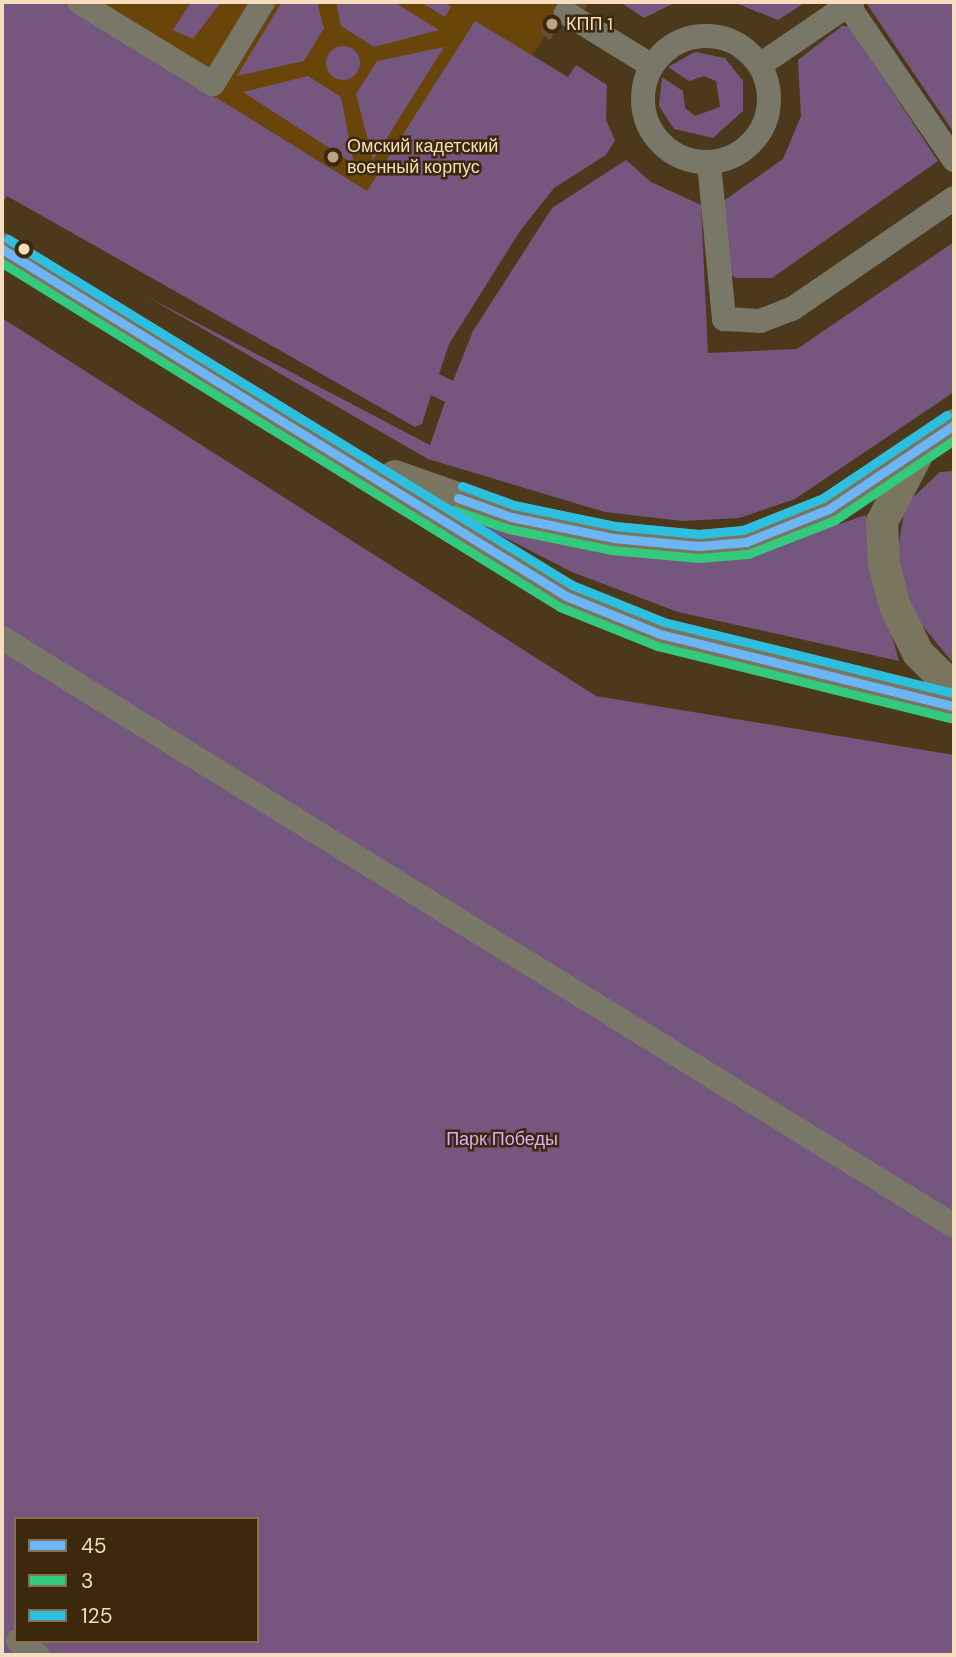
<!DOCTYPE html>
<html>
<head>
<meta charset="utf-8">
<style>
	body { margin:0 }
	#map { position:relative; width:956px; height:1657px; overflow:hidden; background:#4c391b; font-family:"DM Sans",sans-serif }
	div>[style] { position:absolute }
	.built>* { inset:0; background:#694509 }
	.green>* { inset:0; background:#75567f }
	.round { border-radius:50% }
	.building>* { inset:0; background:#604e32 }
	.minor>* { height:24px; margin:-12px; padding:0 12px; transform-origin:12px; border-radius:12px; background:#797868 }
	.minor>.ring { margin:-12px; padding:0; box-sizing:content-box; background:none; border:24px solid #797868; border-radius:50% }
	.major>* { height:32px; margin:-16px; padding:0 16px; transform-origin:16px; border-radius:16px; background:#7a755f }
	.bus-1>* { height:9px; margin:-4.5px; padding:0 4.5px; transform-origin:4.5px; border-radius:4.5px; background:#6db6f5 }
	.bus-2>* { height:9px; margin:-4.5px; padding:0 4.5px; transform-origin:4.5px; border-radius:4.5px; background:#33ca7d }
	.bus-3>* { height:9px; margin:-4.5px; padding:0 4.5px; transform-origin:4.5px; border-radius:4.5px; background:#2dbfdf }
	.dots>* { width:19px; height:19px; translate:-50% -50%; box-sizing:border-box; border:4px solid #3c280c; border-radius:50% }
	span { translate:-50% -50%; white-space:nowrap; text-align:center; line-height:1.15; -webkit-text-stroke:5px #3c280c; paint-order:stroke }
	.poi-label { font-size:18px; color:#f7ddbd }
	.left { translate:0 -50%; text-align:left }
	.park-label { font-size:18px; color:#daadf6 }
	.frame { position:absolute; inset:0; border:4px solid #f7ddbd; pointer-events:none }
	.legend { position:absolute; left:14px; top:1517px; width:245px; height:126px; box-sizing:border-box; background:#3c280c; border:2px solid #877053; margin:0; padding:9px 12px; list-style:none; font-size:21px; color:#f7ddbd }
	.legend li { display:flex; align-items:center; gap:14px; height:35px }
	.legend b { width:35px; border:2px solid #877053 }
</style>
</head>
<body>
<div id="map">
	<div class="built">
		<div style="clip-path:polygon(2px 2px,566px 2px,392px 280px)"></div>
	</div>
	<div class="green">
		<div style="clip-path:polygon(2px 2px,62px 2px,367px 191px,475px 21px,568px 77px,576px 65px,607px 85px,606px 120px,615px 140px,606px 155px,554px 188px,520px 231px,449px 344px,439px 374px,453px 381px,473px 331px,552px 208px,626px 160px,651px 182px,701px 205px,708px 353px,797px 349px,954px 242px,954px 392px,795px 499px,739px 518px,682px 521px,605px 512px,428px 459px,146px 296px,430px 445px,445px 402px,431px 395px,422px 424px,415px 427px,7px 196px,2px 204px)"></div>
		<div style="clip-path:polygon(191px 2px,221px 2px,193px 39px,173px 30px)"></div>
		<div style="clip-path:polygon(282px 2px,317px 2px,324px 28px,304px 61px,237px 76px)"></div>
		<div style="clip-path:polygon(336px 2px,394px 2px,439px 30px,374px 47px,341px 26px)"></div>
		<div style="clip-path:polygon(420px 2px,443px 2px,451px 7px,445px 17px)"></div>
		<div style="clip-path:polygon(620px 2px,676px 2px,644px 18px)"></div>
		<div style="clip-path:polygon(733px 2px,806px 2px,778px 20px)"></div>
		<div style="clip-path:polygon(954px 2px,954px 133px,867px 4px)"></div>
		<div style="clip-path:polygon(842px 26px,849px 26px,938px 161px,772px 278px,736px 278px,729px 273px,722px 202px,783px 159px,801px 116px,798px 60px)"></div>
		<div class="round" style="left:326px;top:46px;width:34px;height:34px"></div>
		<div style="clip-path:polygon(444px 47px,373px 160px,356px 94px,377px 61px)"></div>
		<div style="clip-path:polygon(695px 52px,725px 58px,743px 81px,743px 111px,713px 138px,674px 129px,659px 106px,662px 77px,683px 91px,685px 108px,695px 116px,720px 107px,716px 81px,704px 76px,689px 81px,668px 67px)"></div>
		<div style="clip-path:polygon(308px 76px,341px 97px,354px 164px,243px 92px)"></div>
		<div style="clip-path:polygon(evenodd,2px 318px,596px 696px,954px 755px,954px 1655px,2px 1655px,2px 318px,16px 1519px,257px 1519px,257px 1641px,16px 1641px,16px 1519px)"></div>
		<div style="clip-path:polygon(954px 471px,954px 664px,916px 618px,897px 557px,905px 505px,940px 472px)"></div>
		<div style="clip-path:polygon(866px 515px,872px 566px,899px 661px,678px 612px,572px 572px,470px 520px,514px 532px,747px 556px)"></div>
	</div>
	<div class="building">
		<div style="clip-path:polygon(558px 2px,589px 2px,581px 15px,569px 8px,550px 40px,539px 32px)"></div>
	</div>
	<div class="minor">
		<div style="left:79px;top:2px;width:157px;rotate:31.5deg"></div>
		<div style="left:213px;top:84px;width:96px;rotate:-58.6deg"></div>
		<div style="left:848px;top:5px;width:188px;rotate:55.6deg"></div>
		<div style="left:566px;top:13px;width:101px;rotate:31.6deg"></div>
		<div class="ring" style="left:643px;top:36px;width:102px;height:102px"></div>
		<div style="left:760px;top:65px;width:112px;rotate:-34.4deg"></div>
		<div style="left:709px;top:163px;width:157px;rotate:84.5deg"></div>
		<div style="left:724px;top:319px;width:36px;rotate:3deg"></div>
		<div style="left:760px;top:321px;width:34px;rotate:-21deg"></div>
		<div style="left:792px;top:309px;width:196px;rotate:-34.4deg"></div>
		<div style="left:2px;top:638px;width:1119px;rotate:31.7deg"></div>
		<div style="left:18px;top:1641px;width:24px;rotate:35deg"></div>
	</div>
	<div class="major">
		<div style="left:2px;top:249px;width:662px;rotate:31.6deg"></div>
		<div style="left:566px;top:596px;width:101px;rotate:22deg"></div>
		<div style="left:660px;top:634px;width:303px;rotate:13.8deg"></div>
		<div style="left:916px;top:457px;width:73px;rotate:117.6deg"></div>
		<div style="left:882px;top:522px;width:42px;rotate:87.3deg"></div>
		<div style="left:884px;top:564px;width:43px;rotate:75.3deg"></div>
		<div style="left:895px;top:606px;width:52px;rotate:63.9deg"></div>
		<div style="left:918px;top:653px;width:51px;rotate:45deg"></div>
		<div style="left:395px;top:476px;width:123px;rotate:19.5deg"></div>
		<div style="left:511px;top:517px;width:104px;rotate:11.6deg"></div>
		<div style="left:613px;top:538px;width:86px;rotate:5.3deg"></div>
		<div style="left:699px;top:546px;width:47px;rotate:-4.9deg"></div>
		<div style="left:746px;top:542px;width:89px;rotate:-21.7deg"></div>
		<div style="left:829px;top:509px;width:151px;rotate:-33.9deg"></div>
	</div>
	<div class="bus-1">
		<div style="left:2px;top:249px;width:662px;rotate:31.6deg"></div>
		<div style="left:566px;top:596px;width:101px;rotate:22deg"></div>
		<div style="left:660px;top:634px;width:303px;rotate:13.8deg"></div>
		<div style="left:458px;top:498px;width:56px;rotate:19.7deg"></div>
		<div style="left:511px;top:517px;width:104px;rotate:11.6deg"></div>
		<div style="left:613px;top:538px;width:86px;rotate:5.3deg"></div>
		<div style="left:699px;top:546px;width:47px;rotate:-4.9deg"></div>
		<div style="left:746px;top:542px;width:89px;rotate:-21.7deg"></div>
		<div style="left:829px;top:509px;width:151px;rotate:-33.9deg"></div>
	</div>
	<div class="bus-2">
		<div style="left:2px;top:263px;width:656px;rotate:31.65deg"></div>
		<div style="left:560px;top:607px;width:105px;rotate:21.9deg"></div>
		<div style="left:657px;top:646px;width:303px;rotate:13.8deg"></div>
		<div style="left:454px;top:510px;width:58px;rotate:19.1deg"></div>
		<div style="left:509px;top:529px;width:104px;rotate:11.6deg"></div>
		<div style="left:611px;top:550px;width:88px;rotate:5.2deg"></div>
		<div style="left:699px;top:558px;width:49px;rotate:-4.7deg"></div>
		<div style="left:748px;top:554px;width:93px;rotate:-21.3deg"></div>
		<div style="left:835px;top:520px;width:143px;rotate:-33.9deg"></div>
	</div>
	<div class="bus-3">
		<div style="left:8px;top:239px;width:662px;rotate:31.53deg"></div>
		<div style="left:572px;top:585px;width:99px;rotate:21.9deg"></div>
		<div style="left:664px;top:622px;width:299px;rotate:13.8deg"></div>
		<div style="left:462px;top:486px;width:55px;rotate:20.1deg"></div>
		<div style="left:514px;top:505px;width:103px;rotate:11.7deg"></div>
		<div style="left:615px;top:526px;width:84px;rotate:5.4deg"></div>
		<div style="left:699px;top:534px;width:44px;rotate:-5.2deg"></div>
		<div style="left:743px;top:530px;width:86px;rotate:-21.8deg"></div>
		<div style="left:823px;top:498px;width:149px;rotate:-33.8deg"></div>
	</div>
	<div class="dots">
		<div style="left:552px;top:24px;background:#bba484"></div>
		<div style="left:333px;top:157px;background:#bba484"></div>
		<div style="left:24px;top:249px;background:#f7ddbd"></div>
	</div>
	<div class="poi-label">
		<span class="left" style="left:566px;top:24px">КПП 1</span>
		<span class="left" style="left:347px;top:157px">Омский кадетский<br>военный корпус</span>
	</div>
	<div class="park-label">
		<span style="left:502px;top:1139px">Парк Победы</span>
	</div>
	<div class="frame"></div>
	<ul class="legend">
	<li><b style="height:9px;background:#6db6f5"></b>45</li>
	<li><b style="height:9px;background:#33ca7d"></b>3</li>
	<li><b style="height:9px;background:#2dbfdf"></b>125</li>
	</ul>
</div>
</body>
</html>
